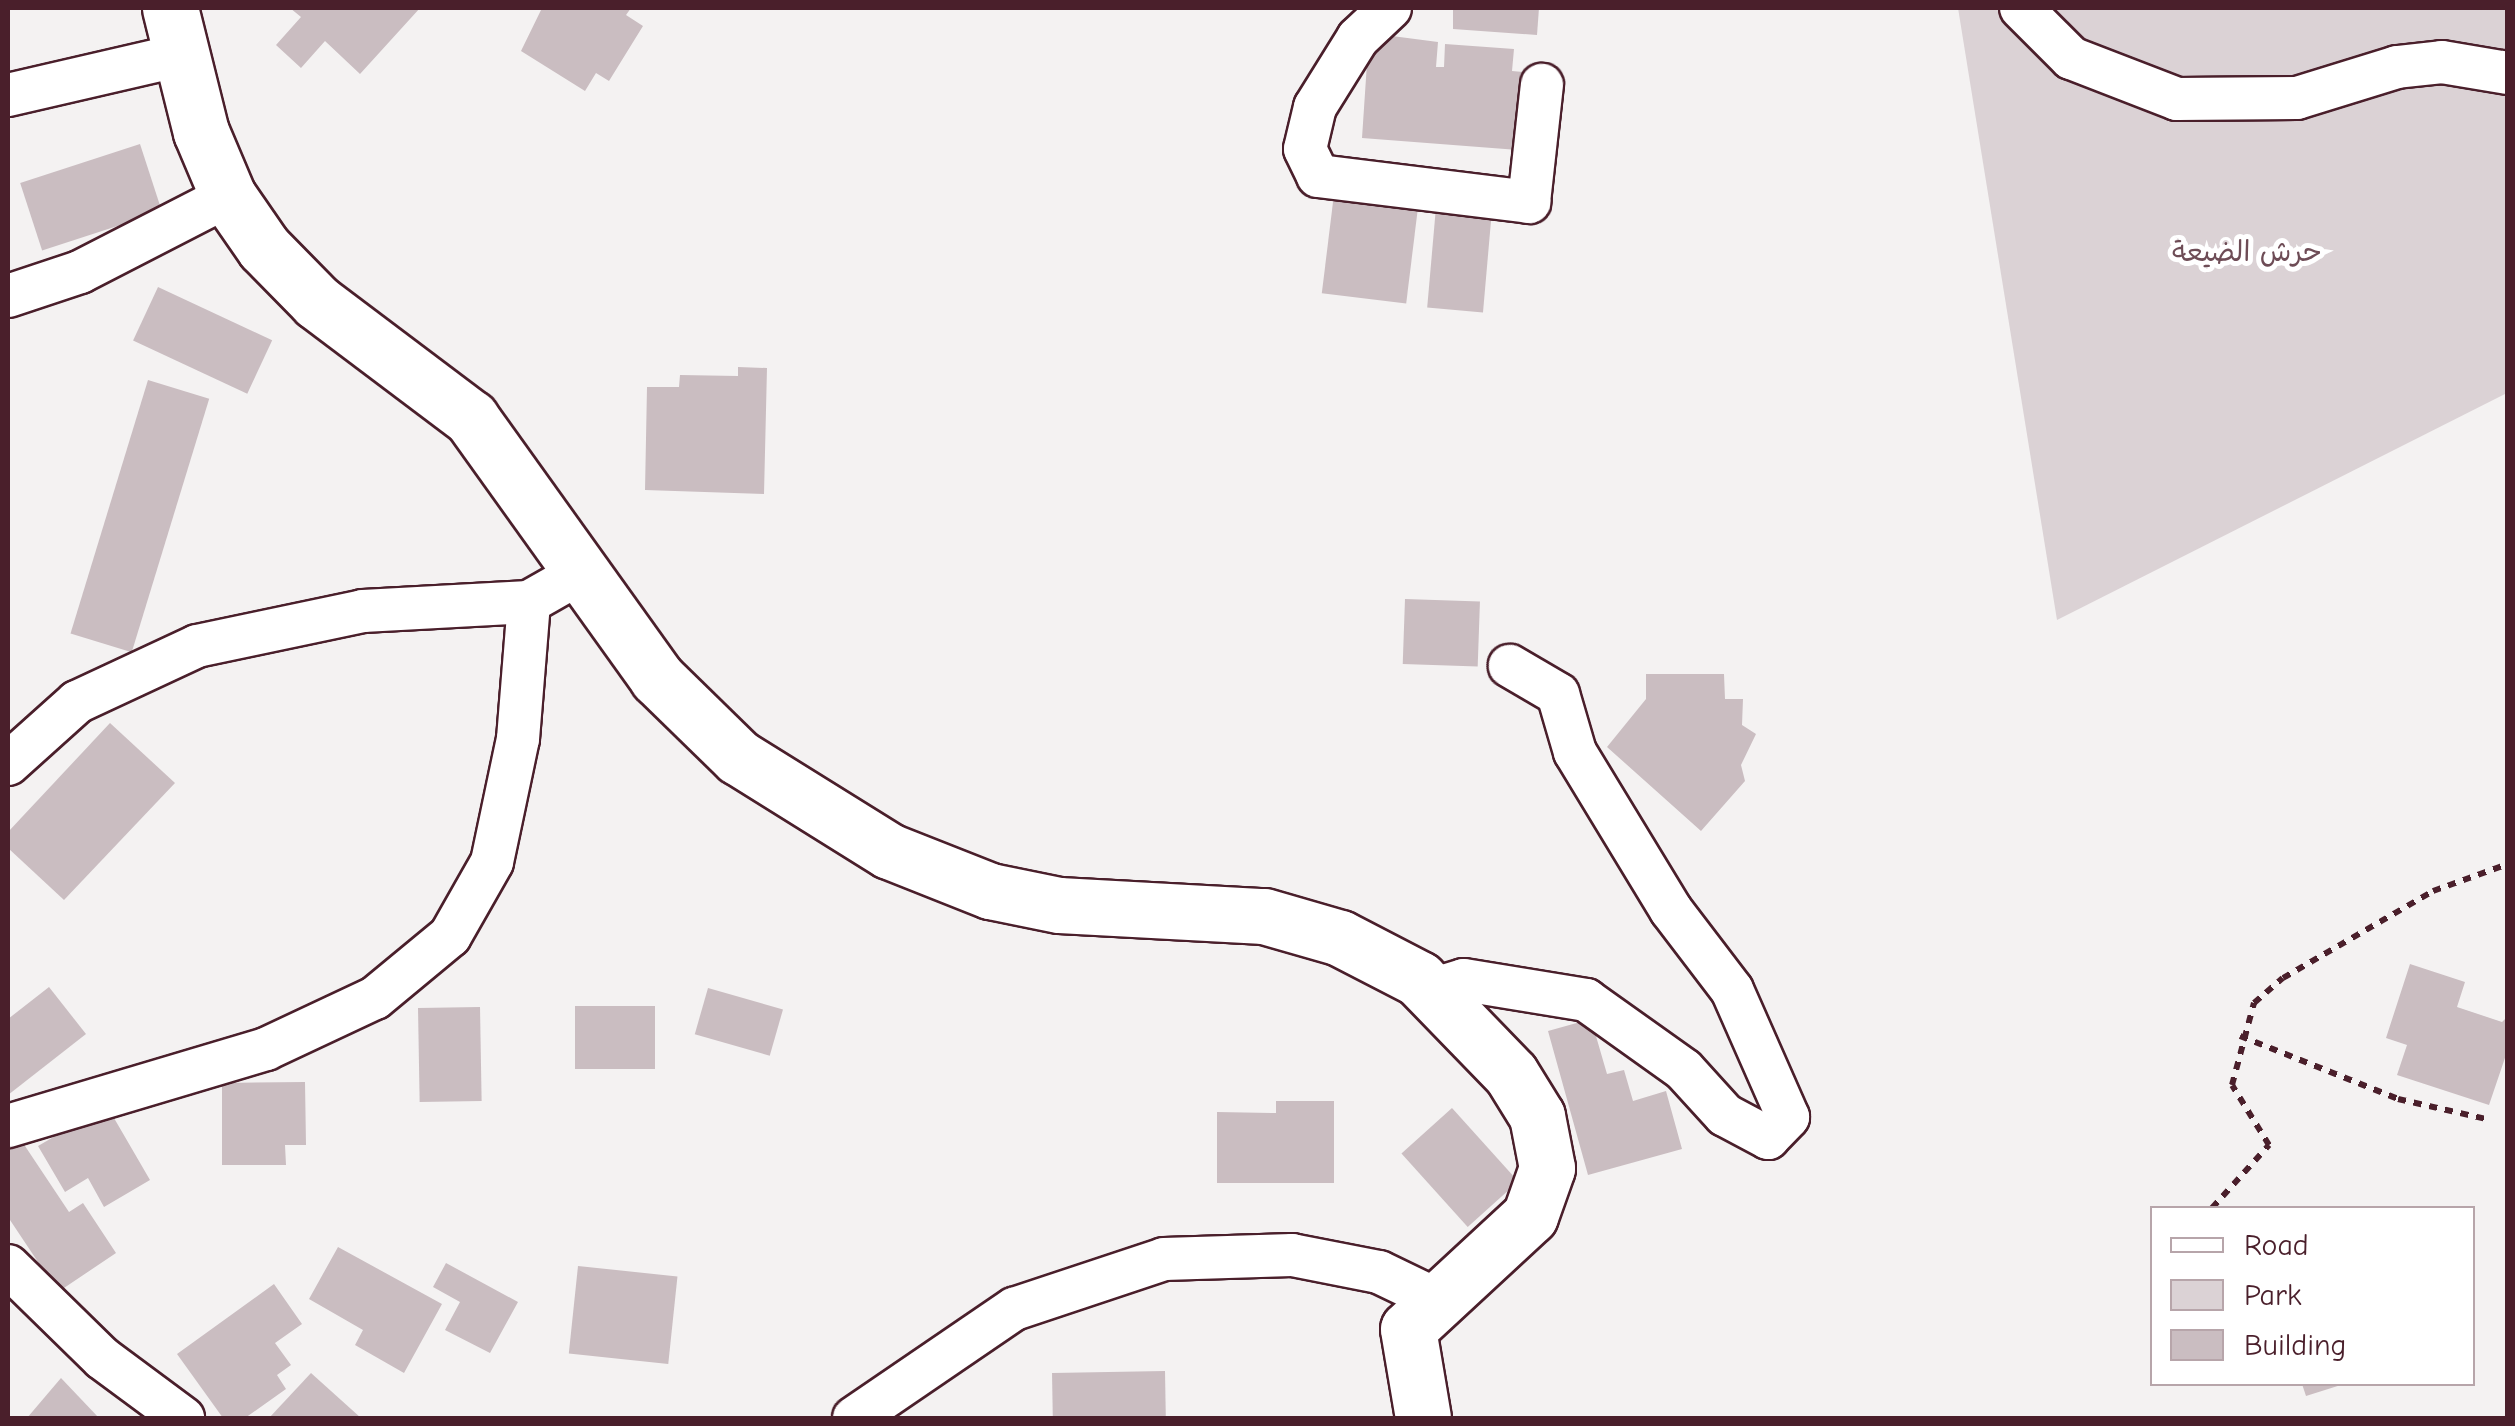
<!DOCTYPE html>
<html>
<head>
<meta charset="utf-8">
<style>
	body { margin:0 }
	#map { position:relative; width:2515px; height:1426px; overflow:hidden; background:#f4f2f2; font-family:"Comic Neue","Playpen Sans Arabic",sans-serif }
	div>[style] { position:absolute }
	.green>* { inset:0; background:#dbd2d5 }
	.building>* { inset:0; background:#cabdc1; transform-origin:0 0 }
	.path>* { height:6px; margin-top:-3px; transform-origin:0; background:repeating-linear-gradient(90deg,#4a1f2b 0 8px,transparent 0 16px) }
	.roads { filter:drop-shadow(2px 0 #4a1f2b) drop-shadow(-2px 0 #4a1f2b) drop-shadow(0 2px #4a1f2b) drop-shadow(0 -2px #4a1f2b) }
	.street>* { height:42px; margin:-21px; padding:0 21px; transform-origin:21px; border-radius:21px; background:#fff }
	.secondary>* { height:55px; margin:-27.5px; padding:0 27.5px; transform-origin:27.5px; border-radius:27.5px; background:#fff }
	span { translate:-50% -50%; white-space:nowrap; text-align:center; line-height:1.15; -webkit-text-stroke:10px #fff; paint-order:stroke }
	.park-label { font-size:28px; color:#6e4c56 }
	.frame { position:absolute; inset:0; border:10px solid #4a1f2b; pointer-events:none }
	.legend { position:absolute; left:2150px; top:1206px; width:325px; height:180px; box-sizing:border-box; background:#fff; border:2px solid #b7a5aa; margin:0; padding:12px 18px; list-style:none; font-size:30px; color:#4a1f2b }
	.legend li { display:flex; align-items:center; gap:20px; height:50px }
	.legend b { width:50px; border:2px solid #b7a5aa }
</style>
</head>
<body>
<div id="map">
	<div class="green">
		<div style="clip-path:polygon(1958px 8px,2507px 8px,2507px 393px,2057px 620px)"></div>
	</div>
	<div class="building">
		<div style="clip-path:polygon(290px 8px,420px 8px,360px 74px,325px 41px,301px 68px,276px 45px,301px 17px)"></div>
		<div style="clip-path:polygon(542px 8px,631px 8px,626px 15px,643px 26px,609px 81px,596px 73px,585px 91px,521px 51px)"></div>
		<div style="clip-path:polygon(1453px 8px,1539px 8px,1537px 35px,1453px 29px)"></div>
		<div style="clip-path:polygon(1369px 33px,1438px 42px,1436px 67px,1444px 67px,1445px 44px,1514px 49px,1512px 71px,1523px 72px,1518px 150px,1362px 138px)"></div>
		<div style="left:140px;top:144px;width:71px;height:126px;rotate:72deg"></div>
		<div style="left:1334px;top:194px;width:85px;height:100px;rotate:7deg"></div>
		<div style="left:1436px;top:207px;width:56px;height:101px;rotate:5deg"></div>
		<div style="left:158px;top:287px;width:126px;height:59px;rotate:25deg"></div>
		<div style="clip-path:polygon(738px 367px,767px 368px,764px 494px,645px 490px,647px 387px,679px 387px,680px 375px,738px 376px)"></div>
		<div style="left:148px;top:380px;width:64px;height:265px;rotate:17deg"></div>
		<div style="left:1405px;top:599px;width:75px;height:65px;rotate:2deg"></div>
		<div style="clip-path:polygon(1646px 674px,1724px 674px,1725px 699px,1743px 699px,1742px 725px,1756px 734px,1741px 765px,1745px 781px,1701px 831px,1607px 747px,1646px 699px)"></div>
		<div style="clip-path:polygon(110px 723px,175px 783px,64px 900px,8px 848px,8px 832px)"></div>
		<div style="clip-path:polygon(2410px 964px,2465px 982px,2457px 1007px,2502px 1022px,2508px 1016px,2508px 1049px,2489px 1105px,2397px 1075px,2407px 1045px,2386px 1038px)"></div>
		<div style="clip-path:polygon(49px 987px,86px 1034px,8px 1095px,8px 1019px)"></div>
		<div style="left:708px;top:988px;width:78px;height:48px;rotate:16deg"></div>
		<div style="left:575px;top:1006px;width:80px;height:63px"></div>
		<div style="left:480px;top:1007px;width:94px;height:62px;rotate:89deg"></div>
		<div style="clip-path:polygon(1591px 1019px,1607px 1074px,1624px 1070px,1633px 1101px,1666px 1091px,1682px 1149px,1588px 1175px,1548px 1031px)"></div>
		<div style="clip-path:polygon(305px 1082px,306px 1145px,285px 1145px,286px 1165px,222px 1165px,222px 1083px)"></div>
		<div style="clip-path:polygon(1276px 1101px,1334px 1101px,1334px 1183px,1217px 1183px,1217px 1112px,1276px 1113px)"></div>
		<div style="clip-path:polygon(107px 1106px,150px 1180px,104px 1207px,88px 1178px,65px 1192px,38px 1146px)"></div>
		<div style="left:1452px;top:1108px;width:99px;height:68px;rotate:48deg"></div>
		<div style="clip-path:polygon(21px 1140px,69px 1212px,83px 1203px,116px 1253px,58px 1292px,8px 1217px,8px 1148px)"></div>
		<div style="clip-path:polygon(338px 1247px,442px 1304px,404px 1373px,355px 1345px,363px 1330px,309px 1299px)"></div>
		<div style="clip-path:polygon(446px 1263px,518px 1302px,490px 1353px,445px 1330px,460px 1302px,433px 1287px)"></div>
		<div style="left:578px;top:1266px;width:100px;height:88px;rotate:6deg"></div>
		<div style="clip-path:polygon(274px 1284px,302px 1324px,275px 1343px,291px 1365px,277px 1375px,286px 1389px,245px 1418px,223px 1418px,177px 1354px)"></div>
		<div style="left:1165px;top:1371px;width:47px;height:113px;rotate:89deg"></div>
		<div style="clip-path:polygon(311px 1373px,361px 1418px,269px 1418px)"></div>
		<div style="clip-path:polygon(61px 1378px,99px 1418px,27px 1418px)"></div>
		<div style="clip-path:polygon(2302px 1384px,2344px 1384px,2306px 1396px)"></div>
	</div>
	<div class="path">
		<div style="left:2240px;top:1036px;width:170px;rotate:21.7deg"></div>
		<div style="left:2398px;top:1099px;width:90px;rotate:12.8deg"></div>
		<div style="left:2212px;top:1208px;width:85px;rotate:-47.9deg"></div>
		<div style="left:2269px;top:1145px;width:70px;rotate:-121.7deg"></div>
		<div style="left:2232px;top:1085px;width:85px;rotate:-75deg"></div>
		<div style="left:2254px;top:1003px;width:38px;rotate:-41deg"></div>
		<div style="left:2283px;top:978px;width:173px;rotate:-30.1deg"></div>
		<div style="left:2433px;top:891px;width:80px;rotate:-19.8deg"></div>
	</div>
	<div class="roads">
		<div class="street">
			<div style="left:1390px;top:8px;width:44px;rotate:136.8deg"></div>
			<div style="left:1358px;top:38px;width:81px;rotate:121.9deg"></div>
			<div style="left:1315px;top:107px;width:43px;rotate:103.4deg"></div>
			<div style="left:1305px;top:149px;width:30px;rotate:64deg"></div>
			<div style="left:1318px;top:176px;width:213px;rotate:7deg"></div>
			<div style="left:1529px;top:202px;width:118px;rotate:-83.7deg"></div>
			<div style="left:2021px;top:8px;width:71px;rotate:45deg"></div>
			<div style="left:2071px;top:58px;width:114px;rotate:21.1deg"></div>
			<div style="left:2177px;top:99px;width:120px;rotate:-0.5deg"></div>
			<div style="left:2297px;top:98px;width:105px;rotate:-17.2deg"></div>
			<div style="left:2397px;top:67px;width:45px;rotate:-6.3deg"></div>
			<div style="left:2442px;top:62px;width:67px;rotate:9.5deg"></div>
			<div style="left:8px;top:95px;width:173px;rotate:-13deg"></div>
			<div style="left:8px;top:296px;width:76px;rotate:-18.4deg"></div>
			<div style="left:80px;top:272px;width:166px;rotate:-27.2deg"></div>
			<div style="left:8px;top:764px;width:93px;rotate:-41.9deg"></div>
			<div style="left:77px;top:702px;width:132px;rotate:-25deg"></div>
			<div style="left:197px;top:646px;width:170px;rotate:-11.9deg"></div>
			<div style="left:363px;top:611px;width:166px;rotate:-3.1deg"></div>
			<div style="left:1431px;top:990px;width:34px;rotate:-17deg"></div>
			<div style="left:1464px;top:980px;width:124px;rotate:9.3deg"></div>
			<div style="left:1586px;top:1000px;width:120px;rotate:35.5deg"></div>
			<div style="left:1684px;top:1070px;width:61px;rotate:47.7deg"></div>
			<div style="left:1725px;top:1115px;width:49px;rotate:28.1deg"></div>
			<div style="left:1768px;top:1138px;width:29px;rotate:-46deg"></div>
			<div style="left:1788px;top:1117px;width:139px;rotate:-113.8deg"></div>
			<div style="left:1732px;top:990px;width:101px;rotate:-127.3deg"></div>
			<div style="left:1671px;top:910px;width:185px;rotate:-121.3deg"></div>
			<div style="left:1575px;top:752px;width:60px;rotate:-106.3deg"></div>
			<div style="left:1558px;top:694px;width:56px;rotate:-149.7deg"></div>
			<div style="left:8px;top:1126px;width:269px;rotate:-16.6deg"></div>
			<div style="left:266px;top:1049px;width:120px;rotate:-25.1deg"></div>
			<div style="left:375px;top:998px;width:97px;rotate:-39.6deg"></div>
			<div style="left:450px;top:936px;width:85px;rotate:-60.4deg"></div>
			<div style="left:492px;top:862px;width:126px;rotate:-78.1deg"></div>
			<div style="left:518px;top:739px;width:137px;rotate:-85.4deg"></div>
			<div style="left:529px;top:602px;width:59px;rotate:-29.6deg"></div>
			<div style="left:8px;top:1266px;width:132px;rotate:44.4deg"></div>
			<div style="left:102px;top:1358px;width:101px;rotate:36.5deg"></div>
			<div style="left:854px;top:1418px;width:194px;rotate:-34.3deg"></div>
			<div style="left:1014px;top:1309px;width:158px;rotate:-18.4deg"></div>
			<div style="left:1164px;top:1259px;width:128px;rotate:-1.8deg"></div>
			<div style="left:1292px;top:1255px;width:89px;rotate:11.1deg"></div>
			<div style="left:1379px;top:1272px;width:62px;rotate:25.7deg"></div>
		</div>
		<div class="secondary">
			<div style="left:170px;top:8px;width:128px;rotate:76deg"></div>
			<div style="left:201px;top:132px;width:69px;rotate:67.1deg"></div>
			<div style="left:228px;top:196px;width:63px;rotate:55.3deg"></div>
			<div style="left:264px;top:248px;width:76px;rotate:45.5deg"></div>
			<div style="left:317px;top:302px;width:193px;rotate:37deg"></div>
			<div style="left:471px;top:418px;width:320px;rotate:54.4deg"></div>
			<div style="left:657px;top:678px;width:113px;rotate:44.3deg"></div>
			<div style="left:738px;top:757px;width:178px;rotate:31.9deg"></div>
			<div style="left:889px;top:851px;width:109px;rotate:21.6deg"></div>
			<div style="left:990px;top:891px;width:70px;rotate:11.5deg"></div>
			<div style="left:1059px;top:905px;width:205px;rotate:3.1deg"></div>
			<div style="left:1264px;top:916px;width:79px;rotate:16.1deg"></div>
			<div style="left:1340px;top:938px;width:89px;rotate:27.4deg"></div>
			<div style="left:1419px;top:979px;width:132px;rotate:45.9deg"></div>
			<div style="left:1511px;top:1074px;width:49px;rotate:58.2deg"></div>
			<div style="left:1537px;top:1116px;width:53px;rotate:79.1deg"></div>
			<div style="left:1547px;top:1168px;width:51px;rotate:109.5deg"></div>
			<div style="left:1530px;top:1216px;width:166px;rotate:137.2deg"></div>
			<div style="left:1408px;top:1329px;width:90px;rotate:80.4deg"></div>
		</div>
	</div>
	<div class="park-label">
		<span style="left:2247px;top:252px">حرش الضيعة</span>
	</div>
	<div class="frame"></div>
	<ul class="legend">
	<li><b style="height:12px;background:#fff"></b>Road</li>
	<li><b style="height:28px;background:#dbd2d5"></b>Park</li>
	<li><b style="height:28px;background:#cabdc1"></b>Building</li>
	</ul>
</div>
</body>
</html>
